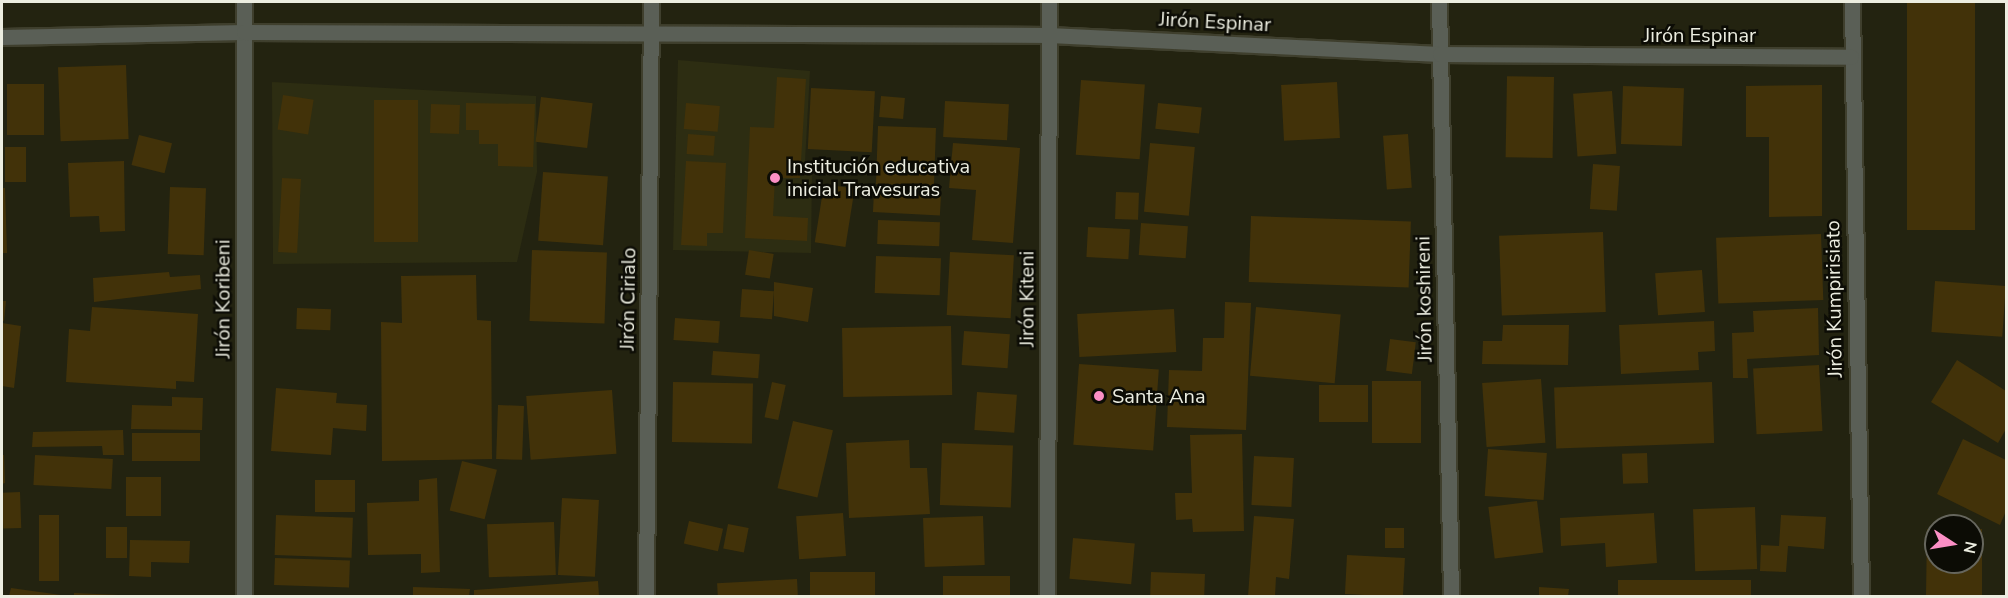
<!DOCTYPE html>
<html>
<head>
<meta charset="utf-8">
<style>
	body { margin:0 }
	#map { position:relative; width:2008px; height:598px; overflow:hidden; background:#232310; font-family:"Nunito Sans",sans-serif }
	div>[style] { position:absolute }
	.built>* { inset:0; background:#2d2d12 }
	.building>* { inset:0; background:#423209; transform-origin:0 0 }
	.roads { filter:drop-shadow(2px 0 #3f3f2d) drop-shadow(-2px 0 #3f3f2d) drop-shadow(0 2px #3f3f2d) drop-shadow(0 -2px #3f3f2d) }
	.street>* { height:15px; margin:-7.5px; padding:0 7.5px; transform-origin:7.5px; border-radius:7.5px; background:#5a5f56 }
	.dots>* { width:16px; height:16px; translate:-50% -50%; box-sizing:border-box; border:3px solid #0c0c05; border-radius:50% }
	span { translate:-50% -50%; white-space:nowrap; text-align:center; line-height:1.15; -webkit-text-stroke:5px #0c0c05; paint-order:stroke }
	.street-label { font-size:20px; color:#ecede0 }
	.poi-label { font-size:20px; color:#ecede0 }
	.left { translate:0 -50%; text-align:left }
	.frame { position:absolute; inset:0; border:3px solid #ecede0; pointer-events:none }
	.north { position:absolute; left:1924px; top:514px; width:60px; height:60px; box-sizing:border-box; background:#0c0c05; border:2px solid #66665d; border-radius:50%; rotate:102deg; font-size:16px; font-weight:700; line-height:24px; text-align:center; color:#ecede0 }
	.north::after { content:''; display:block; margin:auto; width:21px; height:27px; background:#fb8fc5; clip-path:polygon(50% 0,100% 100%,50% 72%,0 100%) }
</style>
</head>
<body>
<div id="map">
	<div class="built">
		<div style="clip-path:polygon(678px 60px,810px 71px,805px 162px,812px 172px,811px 253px,673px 250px)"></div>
		<div style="clip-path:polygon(272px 82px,536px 96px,537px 172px,517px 262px,273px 264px)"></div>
	</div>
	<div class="building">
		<div style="left:1907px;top:2px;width:68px;height:228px"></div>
		<div style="left:126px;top:65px;width:74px;height:68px;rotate:88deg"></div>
		<div style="clip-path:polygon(777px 77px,806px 79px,800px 178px,775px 178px,773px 216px,808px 218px,807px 241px,745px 238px,750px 127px,774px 128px)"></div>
		<div style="left:1554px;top:77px;width:81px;height:47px;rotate:91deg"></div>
		<div style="left:1081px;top:80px;width:64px;height:75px;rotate:4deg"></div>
		<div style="left:1337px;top:82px;width:56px;height:56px;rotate:87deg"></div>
		<div style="left:7px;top:84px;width:37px;height:51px"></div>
		<div style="clip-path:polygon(1822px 85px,1822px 216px,1769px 217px,1769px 137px,1746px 137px,1746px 86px)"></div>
		<div style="left:1623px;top:86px;width:61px;height:58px;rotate:2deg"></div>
		<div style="left:811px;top:88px;width:64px;height:61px;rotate:3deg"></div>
		<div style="left:1612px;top:91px;width:63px;height:39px;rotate:86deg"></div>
		<div style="left:283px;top:95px;width:31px;height:35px;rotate:9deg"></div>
		<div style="left:881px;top:96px;width:24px;height:21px;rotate:5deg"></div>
		<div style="left:541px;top:97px;width:52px;height:45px;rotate:7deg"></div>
		<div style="left:374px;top:100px;width:44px;height:142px"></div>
		<div style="left:945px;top:101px;width:64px;height:36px;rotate:3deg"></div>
		<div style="clip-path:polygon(466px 103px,535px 104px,533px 167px,498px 166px,498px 144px,479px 144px,479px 130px,466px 130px)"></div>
		<div style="left:686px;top:103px;width:34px;height:26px;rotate:5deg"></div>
		<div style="left:1158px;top:103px;width:44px;height:26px;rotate:6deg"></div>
		<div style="left:431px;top:104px;width:29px;height:29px;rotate:2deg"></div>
		<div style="left:878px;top:126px;width:58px;height:58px;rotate:2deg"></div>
		<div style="left:688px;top:134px;width:27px;height:20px;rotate:4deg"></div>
		<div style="left:1408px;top:134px;width:54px;height:25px;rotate:86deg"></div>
		<div style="left:139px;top:135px;width:34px;height:31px;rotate:14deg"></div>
		<div style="clip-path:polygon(953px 143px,1020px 148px,1013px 243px,972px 240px,976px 190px,949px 188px)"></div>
		<div style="left:1150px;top:143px;width:45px;height:69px;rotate:5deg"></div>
		<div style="left:5px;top:147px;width:21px;height:35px"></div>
		<div style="clip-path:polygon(124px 161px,125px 231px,100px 232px,99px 216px,70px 217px,68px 163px)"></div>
		<div style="clip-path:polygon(686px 161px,726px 163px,723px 233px,707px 233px,707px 246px,681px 245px)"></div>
		<div style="left:1593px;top:164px;width:27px;height:45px;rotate:4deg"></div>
		<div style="left:543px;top:172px;width:65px;height:69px;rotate:4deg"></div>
		<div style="left:282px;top:178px;width:19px;height:74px;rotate:3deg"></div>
		<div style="left:824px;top:184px;width:31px;height:59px;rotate:9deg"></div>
		<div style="left:170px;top:187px;width:36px;height:67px;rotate:2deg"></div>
		<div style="clip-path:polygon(2px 188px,5px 188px,7px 253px,2px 253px)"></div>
		<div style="left:874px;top:192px;width:67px;height:20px;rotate:3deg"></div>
		<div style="left:1116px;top:192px;width:23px;height:27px;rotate:2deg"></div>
		<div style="left:1251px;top:216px;width:160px;height:66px;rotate:2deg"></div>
		<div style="left:878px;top:220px;width:62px;height:24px;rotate:2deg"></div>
		<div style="left:1141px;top:223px;width:47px;height:32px;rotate:4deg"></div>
		<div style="left:1088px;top:227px;width:42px;height:30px;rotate:3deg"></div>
		<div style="left:1603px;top:232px;width:80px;height:104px;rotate:88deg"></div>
		<div style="left:1821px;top:234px;width:66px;height:105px;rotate:88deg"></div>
		<div style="left:532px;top:250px;width:75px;height:71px;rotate:2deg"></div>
		<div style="left:749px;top:250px;width:25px;height:25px;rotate:9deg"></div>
		<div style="left:950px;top:252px;width:64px;height:63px;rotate:3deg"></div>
		<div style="left:876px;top:256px;width:65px;height:37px;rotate:2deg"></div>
		<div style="left:1702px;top:270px;width:42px;height:47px;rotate:86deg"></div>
		<div style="clip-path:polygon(169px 272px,170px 277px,200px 275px,201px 289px,94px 302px,93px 278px)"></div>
		<div style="clip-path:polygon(476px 275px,477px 320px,491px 321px,492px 459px,382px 461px,381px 322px,402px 323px,401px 276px)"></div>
		<div style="left:1935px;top:281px;width:71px;height:51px;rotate:4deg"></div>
		<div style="clip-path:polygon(774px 282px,813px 288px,808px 322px,774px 316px)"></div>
		<div style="left:742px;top:289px;width:32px;height:28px;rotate:4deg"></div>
		<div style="clip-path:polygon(2px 301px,6px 301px,4px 321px,2px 320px)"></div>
		<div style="clip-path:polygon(1225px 302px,1251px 303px,1246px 430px,1167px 427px,1169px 370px,1202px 371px,1203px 338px,1224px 338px)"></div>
		<div style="clip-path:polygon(92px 307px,198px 314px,194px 382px,176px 381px,176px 389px,66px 382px,69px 329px,90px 331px)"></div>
		<div style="left:1256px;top:307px;width:85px;height:69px;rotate:5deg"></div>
		<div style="left:297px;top:308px;width:34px;height:21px;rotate:2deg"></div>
		<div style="clip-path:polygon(1818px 308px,1819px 355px,1747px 359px,1748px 378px,1733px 378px,1732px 333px,1754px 332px,1753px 311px)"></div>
		<div style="left:1174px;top:309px;width:43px;height:97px;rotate:87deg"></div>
		<div style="left:675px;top:318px;width:45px;height:22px;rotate:4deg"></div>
		<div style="clip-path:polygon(1714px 321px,1715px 351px,1698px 352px,1699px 370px,1621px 374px,1619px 325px)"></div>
		<div style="clip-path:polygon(2px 323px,21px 326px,14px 388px,2px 386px)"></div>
		<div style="clip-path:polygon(1503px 325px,1569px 325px,1568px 365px,1482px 364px,1483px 341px,1502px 341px)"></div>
		<div style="left:951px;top:326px;width:69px;height:109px;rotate:89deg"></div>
		<div style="left:964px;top:331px;width:46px;height:34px;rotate:4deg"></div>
		<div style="left:1390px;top:339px;width:26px;height:32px;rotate:7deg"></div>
		<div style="left:713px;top:351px;width:47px;height:24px;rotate:4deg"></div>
		<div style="clip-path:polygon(1957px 360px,2006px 391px,2006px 429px,1998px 443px,1931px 402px)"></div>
		<div style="left:1079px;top:364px;width:80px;height:81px;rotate:4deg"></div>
		<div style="left:1819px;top:365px;width:66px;height:66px;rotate:87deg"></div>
		<div style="left:1541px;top:379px;width:64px;height:59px;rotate:86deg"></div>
		<div style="left:1421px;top:381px;width:62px;height:49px;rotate:90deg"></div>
		<div style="left:673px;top:382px;width:80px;height:60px;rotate:1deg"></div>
		<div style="left:772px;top:382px;width:14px;height:36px;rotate:12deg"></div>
		<div style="left:1712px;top:382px;width:61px;height:158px;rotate:88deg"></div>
		<div style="left:1319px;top:385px;width:49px;height:37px"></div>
		<div style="clip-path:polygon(276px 388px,337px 393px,336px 403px,367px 405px,366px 431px,333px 428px,331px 455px,271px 451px)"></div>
		<div style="left:612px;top:390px;width:64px;height:86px;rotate:86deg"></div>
		<div style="left:977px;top:392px;width:40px;height:38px;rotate:4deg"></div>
		<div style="clip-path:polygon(172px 397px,203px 398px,202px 430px,131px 429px,132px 405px,172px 406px)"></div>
		<div style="left:498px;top:405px;width:26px;height:54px;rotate:2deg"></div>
		<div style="left:793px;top:421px;width:41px;height:69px;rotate:13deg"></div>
		<div style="clip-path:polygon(123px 430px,124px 455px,103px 455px,102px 446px,32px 447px,33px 432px)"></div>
		<div style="left:132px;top:433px;width:68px;height:28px"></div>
		<div style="clip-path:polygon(1242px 434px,1244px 531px,1193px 532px,1192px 519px,1176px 520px,1175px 493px,1192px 493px,1190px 435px)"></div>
		<div style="clip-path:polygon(1963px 439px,2006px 460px,2006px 511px,2000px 525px,1937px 494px)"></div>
		<div style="clip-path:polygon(909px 440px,910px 468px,927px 468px,930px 514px,849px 518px,846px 443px)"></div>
		<div style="left:942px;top:443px;width:71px;height:62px;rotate:2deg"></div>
		<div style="left:1488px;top:449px;width:59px;height:47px;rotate:4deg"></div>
		<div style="left:1647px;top:453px;width:30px;height:25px;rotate:88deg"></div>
		<div style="clip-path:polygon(2px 455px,4px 455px,5px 483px,2px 484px)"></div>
		<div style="left:35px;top:455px;width:78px;height:30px;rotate:3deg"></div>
		<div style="left:1254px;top:456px;width:40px;height:49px;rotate:3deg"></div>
		<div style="left:462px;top:461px;width:36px;height:51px;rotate:14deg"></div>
		<div style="left:126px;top:477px;width:35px;height:39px"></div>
		<div style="clip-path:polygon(437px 478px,440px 572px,421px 573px,421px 554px,368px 555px,367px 503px,419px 501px,419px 480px)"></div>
		<div style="left:355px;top:480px;width:32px;height:40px;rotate:90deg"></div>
		<div style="left:20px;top:492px;width:36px;height:18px;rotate:88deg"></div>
		<div style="left:562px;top:498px;width:37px;height:77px;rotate:3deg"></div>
		<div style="left:1537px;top:501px;width:52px;height:49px;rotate:83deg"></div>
		<div style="left:1755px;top:507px;width:62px;height:62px;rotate:88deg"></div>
		<div style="left:843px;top:513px;width:43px;height:47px;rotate:86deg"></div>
		<div style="clip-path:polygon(1654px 513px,1657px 563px,1606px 567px,1605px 543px,1561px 546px,1560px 518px)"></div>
		<div style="left:39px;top:515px;width:20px;height:66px"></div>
		<div style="left:276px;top:515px;width:77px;height:40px;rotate:2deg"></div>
		<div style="clip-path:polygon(1781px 515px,1826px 517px,1824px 549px,1788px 546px,1786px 572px,1760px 571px,1761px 545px,1779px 546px)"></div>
		<div style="left:983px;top:516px;width:49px;height:60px;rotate:88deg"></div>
		<div style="clip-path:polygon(1254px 516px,1294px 519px,1289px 579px,1276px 577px,1275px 596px,1248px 596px)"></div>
		<div style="left:689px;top:521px;width:35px;height:23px;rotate:13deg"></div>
		<div style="left:554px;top:522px;width:53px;height:67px;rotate:88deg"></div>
		<div style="left:728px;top:524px;width:21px;height:25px;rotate:11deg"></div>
		<div style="left:106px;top:527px;width:21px;height:31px"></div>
		<div style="left:1385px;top:528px;width:19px;height:20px"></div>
		<div style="clip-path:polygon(1927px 529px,1936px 529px,1936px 562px,1972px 562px,1972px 529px,1982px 529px,1982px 596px,1926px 596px)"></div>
		<div style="left:1073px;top:538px;width:62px;height:41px;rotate:5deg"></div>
		<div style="clip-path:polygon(130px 540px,190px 541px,189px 563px,151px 562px,151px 577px,129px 576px)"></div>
		<div style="left:1347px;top:555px;width:58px;height:39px;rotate:3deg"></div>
		<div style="left:275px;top:558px;width:75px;height:27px;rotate:2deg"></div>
		<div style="left:810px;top:572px;width:65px;height:24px"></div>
		<div style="left:1151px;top:572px;width:54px;height:24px;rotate:2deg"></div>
		<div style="left:943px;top:576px;width:67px;height:20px"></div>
		<div style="left:797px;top:579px;width:17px;height:80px;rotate:87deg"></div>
		<div style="left:1751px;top:580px;width:16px;height:133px;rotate:90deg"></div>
		<div style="clip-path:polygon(598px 581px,599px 596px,474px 596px,474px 590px)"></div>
		<div style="clip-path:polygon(413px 587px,470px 589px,469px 596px,413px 596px)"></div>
		<div style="clip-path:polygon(1539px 587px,1569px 589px,1568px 596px,1539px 596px)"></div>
		<div style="clip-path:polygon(11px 588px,61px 595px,61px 596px,9px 596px)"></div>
		<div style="clip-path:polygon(74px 593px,119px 595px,119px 596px,74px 596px)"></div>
	</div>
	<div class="roads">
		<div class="street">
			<div style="left:244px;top:2px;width:594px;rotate:90deg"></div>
			<div style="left:1439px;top:2px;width:594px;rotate:88.84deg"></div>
			<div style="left:1852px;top:2px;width:594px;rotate:89.13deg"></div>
			<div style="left:2px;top:37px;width:242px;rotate:-1.2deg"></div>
			<div style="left:244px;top:32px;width:805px;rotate:0.21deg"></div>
			<div style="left:1049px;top:35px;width:391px;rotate:2.8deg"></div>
			<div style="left:1440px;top:54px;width:411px;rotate:0.4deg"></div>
			<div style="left:646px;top:596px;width:594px;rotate:-89.52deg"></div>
			<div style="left:1047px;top:596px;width:594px;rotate:-89.81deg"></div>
		</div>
	</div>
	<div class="dots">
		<div style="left:775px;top:178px;background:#fb8fc5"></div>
		<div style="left:1099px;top:396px;background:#fb8fc5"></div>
	</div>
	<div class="street-label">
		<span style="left:1215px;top:22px;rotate:3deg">Jirón Espinar</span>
		<span style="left:1700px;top:35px">Jirón Espinar</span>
		<span style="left:223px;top:299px;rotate:-90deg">Jirón Koribeni</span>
		<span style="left:628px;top:299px;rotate:-89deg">Jirón Cirialo</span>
		<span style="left:1027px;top:299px;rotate:-90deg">Jirón Kiteni</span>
		<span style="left:1424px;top:299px;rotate:-91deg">Jirón koshireni</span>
		<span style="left:1834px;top:299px;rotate:-91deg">Jirón Kumpirisiato</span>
	</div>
	<div class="poi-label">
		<span class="left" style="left:787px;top:178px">Institución educativa<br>inicial Travesuras</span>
		<span class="left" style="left:1112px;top:396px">Santa Ana</span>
	</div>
	<div class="frame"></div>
	<div class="north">N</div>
</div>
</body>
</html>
